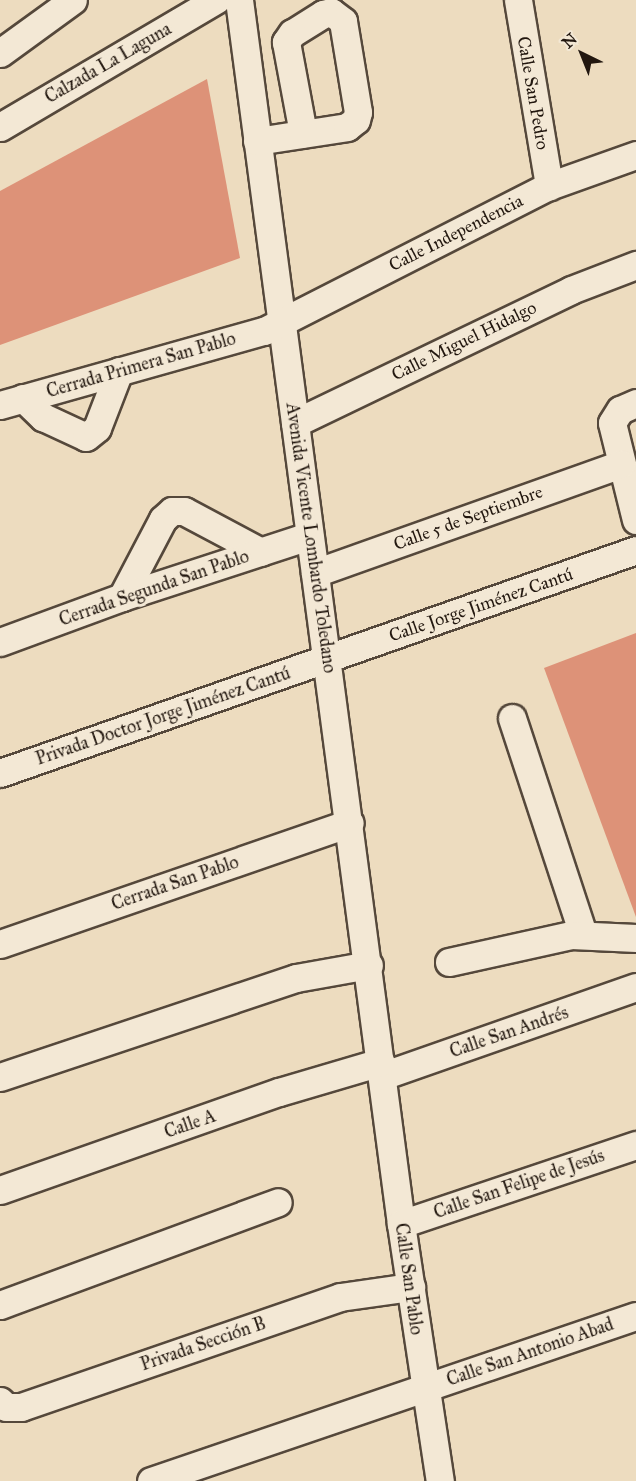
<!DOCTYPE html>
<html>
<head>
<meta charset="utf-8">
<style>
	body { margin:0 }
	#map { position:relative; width:636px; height:1481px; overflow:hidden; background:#eddcbf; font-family:"IM FELL Great Primer",serif }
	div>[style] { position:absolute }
	.building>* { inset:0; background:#dd9278 }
	.roads { filter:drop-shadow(2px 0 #55483b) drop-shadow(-2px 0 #55483b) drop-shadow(0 2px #55483b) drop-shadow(0 -2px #55483b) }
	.minor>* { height:27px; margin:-13.5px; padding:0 13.5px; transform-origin:13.5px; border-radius:13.5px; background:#f3e8d5 }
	span { translate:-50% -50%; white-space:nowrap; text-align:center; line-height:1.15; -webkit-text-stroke:6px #f3e8d5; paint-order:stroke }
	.street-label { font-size:18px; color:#22170f }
	.north { position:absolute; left:552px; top:24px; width:60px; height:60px; -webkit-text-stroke:4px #f3e8d5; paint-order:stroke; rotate:317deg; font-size:16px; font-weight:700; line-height:24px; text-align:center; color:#22170f }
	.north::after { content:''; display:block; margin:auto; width:21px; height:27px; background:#22170f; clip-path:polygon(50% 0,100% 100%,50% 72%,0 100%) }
</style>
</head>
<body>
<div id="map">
	<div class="building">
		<div style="clip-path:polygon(207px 79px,240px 258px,0 345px,0 191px)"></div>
		<div style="clip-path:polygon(636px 633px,636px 917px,544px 668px)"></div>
	</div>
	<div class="roads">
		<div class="minor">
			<div style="left:239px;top:0;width:1235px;rotate:82.46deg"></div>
			<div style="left:401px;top:1224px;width:260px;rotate:81.4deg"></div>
			<div style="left:518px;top:0;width:189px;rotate:80.5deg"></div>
			<div style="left:0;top:53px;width:90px;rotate:-36deg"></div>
			<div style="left:0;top:127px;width:251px;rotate:-30.5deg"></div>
			<div style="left:257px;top:141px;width:91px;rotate:-8.8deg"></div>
			<div style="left:347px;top:127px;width:11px;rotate:-38deg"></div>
			<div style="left:356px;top:120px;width:8px;rotate:-76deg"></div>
			<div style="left:358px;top:112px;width:92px;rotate:-99.4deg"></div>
			<div style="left:343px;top:21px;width:15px;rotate:-143deg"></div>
			<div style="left:331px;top:12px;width:8px;rotate:166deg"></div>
			<div style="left:323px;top:14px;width:36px;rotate:148deg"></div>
			<div style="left:292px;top:33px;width:11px;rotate:124deg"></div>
			<div style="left:286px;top:42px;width:93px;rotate:79.4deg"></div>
			<div style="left:23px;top:398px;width:28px;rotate:44deg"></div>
			<div style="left:43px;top:417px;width:47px;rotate:24.9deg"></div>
			<div style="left:86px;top:437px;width:14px;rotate:-39deg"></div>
			<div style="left:97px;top:428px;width:61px;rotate:-68.9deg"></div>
			<div style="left:636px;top:403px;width:17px;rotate:156deg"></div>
			<div style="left:620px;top:410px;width:15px;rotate:122deg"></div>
			<div style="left:612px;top:423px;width:100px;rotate:76.1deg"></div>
			<div style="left:0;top:405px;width:274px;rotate:-15.7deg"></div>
			<div style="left:264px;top:331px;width:320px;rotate:-27deg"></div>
			<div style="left:549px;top:186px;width:92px;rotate:-19.6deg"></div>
			<div style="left:295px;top:423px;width:306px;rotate:-25.7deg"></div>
			<div style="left:571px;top:290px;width:70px;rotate:-21deg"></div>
			<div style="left:315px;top:573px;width:325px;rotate:-19.6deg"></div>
			<div style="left:122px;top:597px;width:88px;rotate:-62.3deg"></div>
			<div style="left:163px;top:519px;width:12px;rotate:-42deg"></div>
			<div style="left:172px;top:511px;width:12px"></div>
			<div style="left:184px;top:511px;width:87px;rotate:28deg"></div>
			<div style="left:0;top:642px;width:130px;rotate:-20.2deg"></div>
			<div style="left:122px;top:597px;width:197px;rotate:-18.1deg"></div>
			<div style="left:512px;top:718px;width:227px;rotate:71.8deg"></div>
			<div style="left:0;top:773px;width:674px;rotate:-19.32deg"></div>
			<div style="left:0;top:944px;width:370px;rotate:-19.1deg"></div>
			<div style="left:449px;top:962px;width:125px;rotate:-12.5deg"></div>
			<div style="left:571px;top:935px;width:65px;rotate:2.6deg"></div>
			<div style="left:382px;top:1076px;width:269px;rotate:-19.3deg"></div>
			<div style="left:0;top:1077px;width:312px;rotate:-18.5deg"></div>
			<div style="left:296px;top:978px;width:74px;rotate:-10.1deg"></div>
			<div style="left:0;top:1190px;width:296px;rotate:-19.4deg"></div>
			<div style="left:279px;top:1092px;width:106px;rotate:-16.4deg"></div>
			<div style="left:401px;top:1224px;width:248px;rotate:-18.6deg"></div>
			<div style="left:0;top:1305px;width:296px;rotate:-20.3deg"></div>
			<div style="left:0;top:1401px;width:8px;rotate:45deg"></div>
			<div style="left:6px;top:1407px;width:15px"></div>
			<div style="left:21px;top:1407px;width:337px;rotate:-19deg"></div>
			<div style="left:340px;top:1297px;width:72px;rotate:-8deg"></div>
			<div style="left:151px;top:1481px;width:512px;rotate:-18.79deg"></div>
		</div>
	</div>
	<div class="street-label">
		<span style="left:108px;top:63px;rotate:-30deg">Calzada La Laguna</span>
		<span style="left:533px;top:93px;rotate:80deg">Calle San Pedro</span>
		<span style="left:456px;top:233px;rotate:-27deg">Calle Independencia</span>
		<span style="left:464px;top:341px;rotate:-26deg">Calle Miguel Hidalgo</span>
		<span style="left:141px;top:365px;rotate:-16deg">Cerrada Primera San Pablo</span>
		<span style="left:468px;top:518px;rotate:-20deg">Calle 5 de Septiembre</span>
		<span style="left:311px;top:538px;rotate:82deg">Avenida Vicente Lombardo Toledano</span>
		<span style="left:154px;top:588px;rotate:-19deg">Cerrada Segunda San Pablo</span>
		<span style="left:481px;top:605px;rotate:-19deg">Calle Jorge Jiménez Cantú</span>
		<span style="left:163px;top:716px;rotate:-19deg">Privada Doctor Jorge Jiménez Cantú</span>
		<span style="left:175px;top:883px;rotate:-19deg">Cerrada San Pablo</span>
		<span style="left:509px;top:1032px;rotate:-19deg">Calle San Andrés</span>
		<span style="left:190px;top:1124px;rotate:-19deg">Calle A</span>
		<span style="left:519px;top:1184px;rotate:-19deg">Calle San Felipe de Jesús</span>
		<span style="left:409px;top:1279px;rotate:82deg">Calle San Pablo</span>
		<span style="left:203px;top:1344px;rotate:-19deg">Privada Sección B</span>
		<span style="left:530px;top:1352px;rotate:-19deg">Calle San Antonio Abad</span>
	</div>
	<div class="north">N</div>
</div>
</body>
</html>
